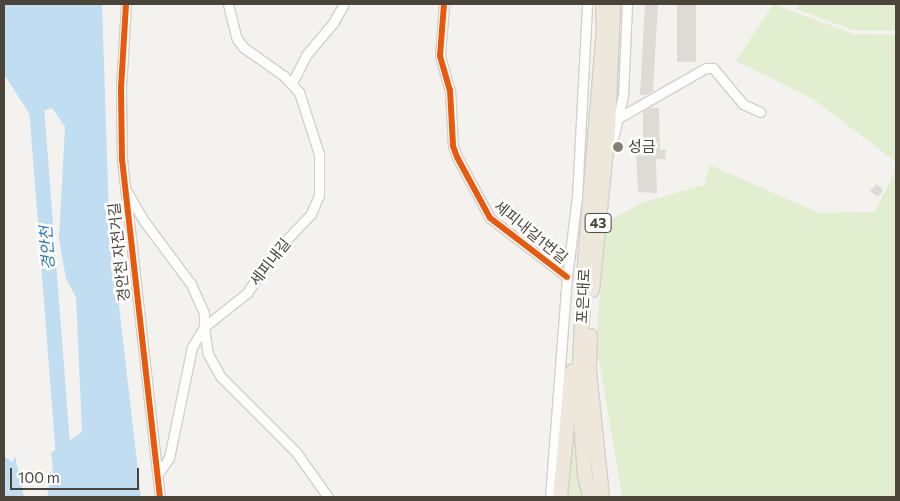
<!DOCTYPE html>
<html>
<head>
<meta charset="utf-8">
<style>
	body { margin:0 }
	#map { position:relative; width:900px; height:501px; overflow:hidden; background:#f4f2ee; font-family:Commissioner,"Noto Sans KR",sans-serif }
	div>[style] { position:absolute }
	.green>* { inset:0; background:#e1eecf }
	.water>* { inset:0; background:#c0ddf1 }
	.river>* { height:15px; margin:-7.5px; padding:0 7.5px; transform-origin:7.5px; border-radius:7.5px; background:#c0ddf1 }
	.building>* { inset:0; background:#dedbd6; transform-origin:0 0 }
	.roads { filter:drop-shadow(1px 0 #d2d0cb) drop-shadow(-1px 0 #d2d0cb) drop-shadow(0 1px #d2d0cb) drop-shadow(0 -1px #d2d0cb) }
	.minor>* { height:9px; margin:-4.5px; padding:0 4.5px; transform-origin:4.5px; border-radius:4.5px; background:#fdfdfc }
	.highway>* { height:14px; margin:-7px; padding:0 7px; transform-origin:7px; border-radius:7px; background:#ede8db }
	.cycleway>* { height:6px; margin:-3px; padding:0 3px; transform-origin:3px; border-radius:3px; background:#e8590c }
	.dots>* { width:14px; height:14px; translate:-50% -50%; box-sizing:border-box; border:2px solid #fff; border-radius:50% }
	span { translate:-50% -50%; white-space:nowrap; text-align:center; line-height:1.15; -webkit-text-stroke:5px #fff; paint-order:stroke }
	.shield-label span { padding:1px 4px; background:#fff; border:1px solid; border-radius:4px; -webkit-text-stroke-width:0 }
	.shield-label { font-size:14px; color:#4b4439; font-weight:700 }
	.poi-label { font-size:15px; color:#4b4439 }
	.left { translate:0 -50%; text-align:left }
	.street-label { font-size:15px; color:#4b4439 }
	.water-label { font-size:16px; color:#2e7ab2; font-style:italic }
	.frame { position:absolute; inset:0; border:5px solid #4b4439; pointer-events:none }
	.scale { position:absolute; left:10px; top:468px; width:129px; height:22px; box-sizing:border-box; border:2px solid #4b4439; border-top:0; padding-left:6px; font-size:15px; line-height:18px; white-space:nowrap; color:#4b4439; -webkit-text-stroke:4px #fff; paint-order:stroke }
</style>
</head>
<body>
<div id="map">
	<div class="green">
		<div style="clip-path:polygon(773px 4px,854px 34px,896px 35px,896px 162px,813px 99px,736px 61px)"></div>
		<div style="clip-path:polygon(801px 4px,896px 4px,896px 31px,853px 30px,796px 9px)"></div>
		<div style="clip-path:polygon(710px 165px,819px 213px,875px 212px,896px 169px,896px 497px,622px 497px,596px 343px,606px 222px,644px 202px,704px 185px)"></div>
		<div style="clip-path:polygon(572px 427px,583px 497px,565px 497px)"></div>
	</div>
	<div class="water">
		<div style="clip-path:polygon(4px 4px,102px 4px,109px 218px,141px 497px,47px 497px,53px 467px,51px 453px,82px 432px,76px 297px,66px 279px,59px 238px,65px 127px,52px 108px,30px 115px,4px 74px)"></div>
		<div style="clip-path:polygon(4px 456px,12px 462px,15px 456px,24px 497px,4px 497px)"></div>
	</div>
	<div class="river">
		<div style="left:35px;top:93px;width:405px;rotate:85.6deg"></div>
	</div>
	<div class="building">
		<div style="clip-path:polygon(645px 4px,658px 4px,653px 91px,646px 95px,640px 95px)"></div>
		<div style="left:677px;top:4px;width:19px;height:58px"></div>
		<div style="clip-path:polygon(649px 108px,659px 108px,660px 150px,666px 150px,665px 160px,656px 159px,657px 193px,638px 192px,636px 148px,643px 148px,643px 111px)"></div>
		<div style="clip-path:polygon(877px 184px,883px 190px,878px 197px,870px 191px)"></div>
	</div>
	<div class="roads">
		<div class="minor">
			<div style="left:126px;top:4px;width:85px;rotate:93.4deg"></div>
			<div style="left:121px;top:89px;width:70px;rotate:89.2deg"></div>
			<div style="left:122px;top:159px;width:340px;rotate:83.6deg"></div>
			<div style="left:228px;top:4px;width:36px;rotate:76deg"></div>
			<div style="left:237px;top:39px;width:10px;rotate:53deg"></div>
			<div style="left:243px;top:47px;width:50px;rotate:35.3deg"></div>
			<div style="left:284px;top:76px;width:22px;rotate:47deg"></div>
			<div style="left:299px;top:92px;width:65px;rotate:72.1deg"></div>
			<div style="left:319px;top:154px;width:41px;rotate:90deg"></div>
			<div style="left:319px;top:195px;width:21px;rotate:113deg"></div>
			<div style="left:311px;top:214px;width:59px;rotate:133.6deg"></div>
			<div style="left:270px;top:257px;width:43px;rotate:122.6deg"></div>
			<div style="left:247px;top:293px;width:55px;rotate:141.7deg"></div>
			<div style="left:204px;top:327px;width:27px;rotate:82deg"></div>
			<div style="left:208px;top:354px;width:26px;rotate:61deg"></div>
			<div style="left:221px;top:377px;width:106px;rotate:45deg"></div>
			<div style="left:296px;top:452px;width:55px;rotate:54.6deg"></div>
			<div style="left:444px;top:4px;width:52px;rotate:94.4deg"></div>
			<div style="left:440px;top:56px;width:35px;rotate:74deg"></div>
			<div style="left:450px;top:90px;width:56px;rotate:86.9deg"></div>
			<div style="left:453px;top:146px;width:12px;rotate:70deg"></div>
			<div style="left:457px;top:157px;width:69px;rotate:61.6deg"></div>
			<div style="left:490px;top:218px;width:97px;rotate:37.5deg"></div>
			<div style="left:292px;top:83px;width:31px;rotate:-63deg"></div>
			<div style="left:306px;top:55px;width:42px;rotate:-49.8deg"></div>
			<div style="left:333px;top:23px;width:22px;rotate:-60deg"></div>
			<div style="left:620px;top:117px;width:99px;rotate:-29.7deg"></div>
			<div style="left:706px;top:68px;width:7px"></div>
			<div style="left:713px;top:68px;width:47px;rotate:50.2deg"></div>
			<div style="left:743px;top:104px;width:19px;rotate:25deg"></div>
			<div style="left:611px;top:147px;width:52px;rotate:-76.8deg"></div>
			<div style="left:623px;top:96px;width:92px;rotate:-87.5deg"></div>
			<div style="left:126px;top:190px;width:36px;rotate:60deg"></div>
			<div style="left:144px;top:221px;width:79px;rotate:53.3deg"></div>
			<div style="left:191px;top:284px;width:32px;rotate:66deg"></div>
			<div style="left:204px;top:313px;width:14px;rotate:90deg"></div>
			<div style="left:204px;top:327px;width:23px;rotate:121deg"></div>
			<div style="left:192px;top:347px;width:113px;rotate:101.7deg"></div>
			<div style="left:169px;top:458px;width:21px;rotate:125deg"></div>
			<div style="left:550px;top:497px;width:221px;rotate:-85.6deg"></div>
			<div style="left:567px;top:277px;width:81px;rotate:-82.9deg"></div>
			<div style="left:577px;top:197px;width:193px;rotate:-87deg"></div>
		</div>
		<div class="highway">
			<div style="left:592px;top:290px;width:162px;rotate:-84.3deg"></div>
			<div style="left:608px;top:129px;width:125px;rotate:-87.7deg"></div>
			<div style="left:590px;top:336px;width:35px;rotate:92deg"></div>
			<div style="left:589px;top:371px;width:127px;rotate:84.1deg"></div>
			<div style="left:560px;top:497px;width:126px;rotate:-84.5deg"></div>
			<div style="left:590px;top:497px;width:22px;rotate:-103deg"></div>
			<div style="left:585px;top:476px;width:89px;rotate:-93.9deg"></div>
			<div style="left:579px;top:387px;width:111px;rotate:-87.4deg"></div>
			<div style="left:584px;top:276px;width:248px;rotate:-85.4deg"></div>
			<div style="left:604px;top:29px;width:25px;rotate:-92deg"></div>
		</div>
	</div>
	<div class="cycleway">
		<div style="left:126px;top:4px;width:85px;rotate:93.4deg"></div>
		<div style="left:121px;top:89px;width:70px;rotate:89.2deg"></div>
		<div style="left:122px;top:159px;width:340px;rotate:83.6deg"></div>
		<div style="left:444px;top:4px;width:52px;rotate:94.4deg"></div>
		<div style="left:440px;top:56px;width:35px;rotate:74deg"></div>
		<div style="left:450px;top:90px;width:56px;rotate:86.9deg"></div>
		<div style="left:453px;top:146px;width:12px;rotate:70deg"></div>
		<div style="left:457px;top:157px;width:69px;rotate:61.6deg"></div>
		<div style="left:490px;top:218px;width:97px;rotate:37.5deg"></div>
	</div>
	<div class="dots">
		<div style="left:618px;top:147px;background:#868178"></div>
	</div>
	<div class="shield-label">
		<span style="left:598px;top:223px">43</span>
	</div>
	<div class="poi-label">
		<span class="left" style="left:628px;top:147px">성금</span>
	</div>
	<div class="street-label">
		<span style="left:531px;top:232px;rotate:39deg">세피내길1번길</span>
		<span style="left:119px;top:252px;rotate:-96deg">경안천 자전거길</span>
		<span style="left:270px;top:262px;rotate:-52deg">세피내길</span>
		<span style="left:583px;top:296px;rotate:-87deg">포은대로</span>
	</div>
	<div class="water-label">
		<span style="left:47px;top:248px;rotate:-94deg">경안천</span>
	</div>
	<div class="frame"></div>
	<div class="scale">100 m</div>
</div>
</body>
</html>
